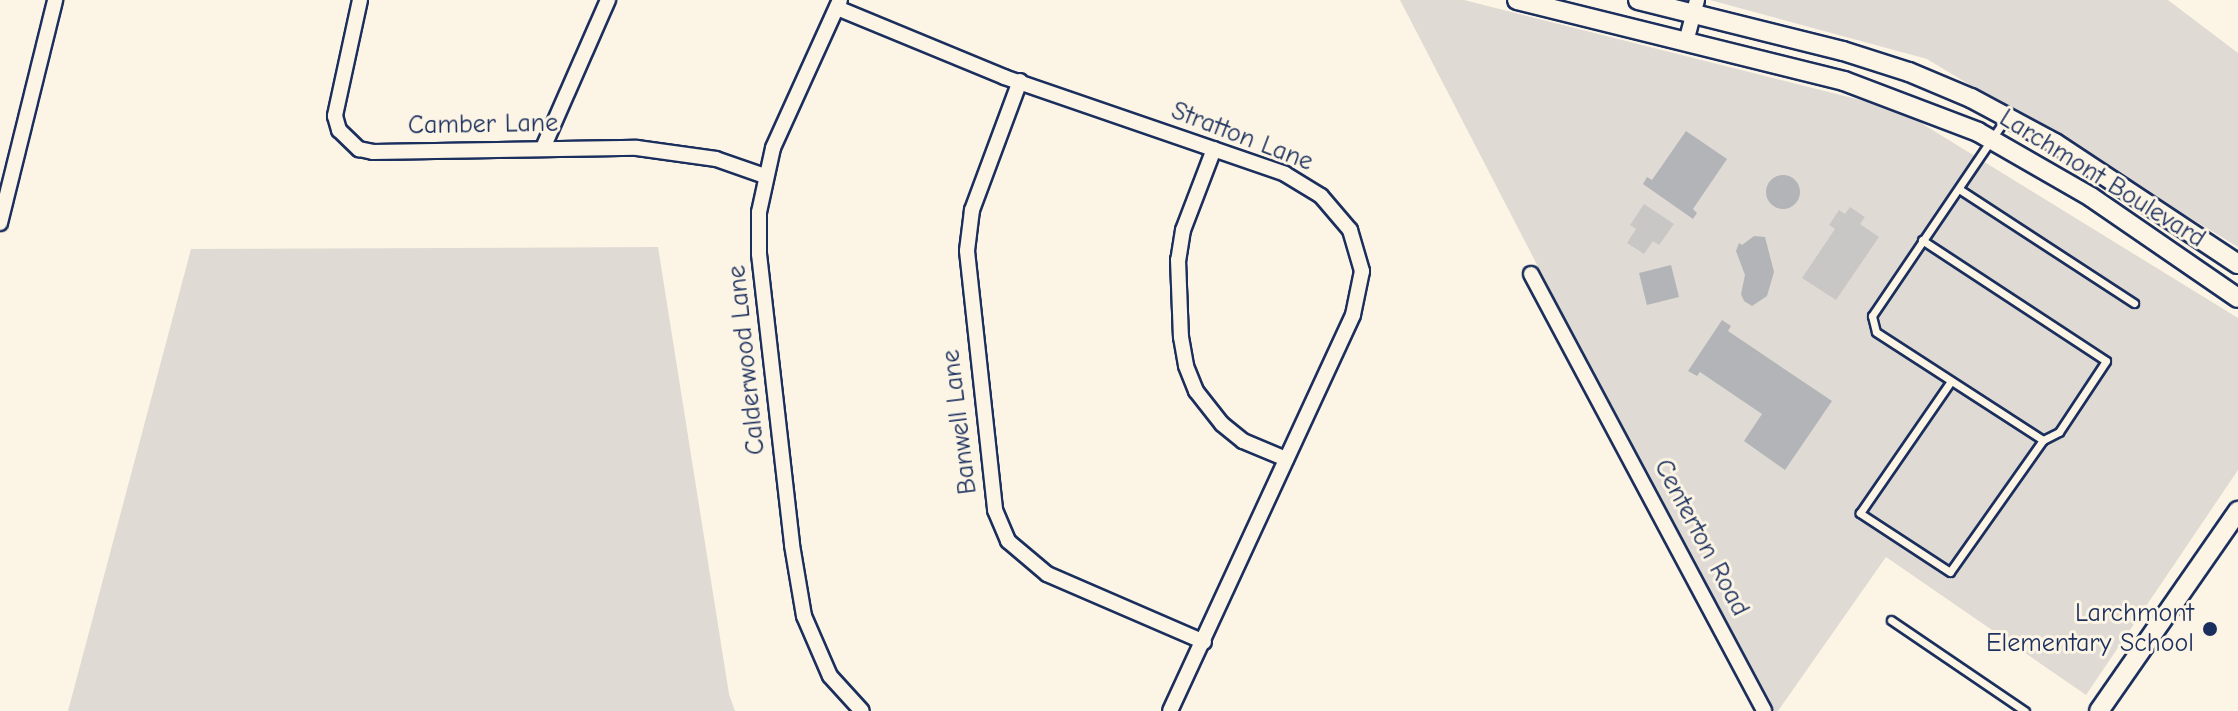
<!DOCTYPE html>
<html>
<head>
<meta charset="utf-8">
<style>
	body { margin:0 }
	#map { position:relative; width:2238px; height:711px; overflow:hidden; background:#fcf5e5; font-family:"Comic Neue",sans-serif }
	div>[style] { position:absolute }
	.green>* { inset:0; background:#dfdbd4 }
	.water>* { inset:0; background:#b2b4b8; transform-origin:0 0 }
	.round { border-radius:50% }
	.building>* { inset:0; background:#c8c7c6 }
	.roads { filter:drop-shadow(2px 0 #1b2f5e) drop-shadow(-2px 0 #1b2f5e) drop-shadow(0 2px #1b2f5e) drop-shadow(0 -2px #1b2f5e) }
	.service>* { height:7px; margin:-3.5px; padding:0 3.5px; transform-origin:3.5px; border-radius:3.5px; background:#fcf5e5 }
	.minor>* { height:14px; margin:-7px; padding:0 7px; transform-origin:7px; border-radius:7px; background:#fcf5e5 }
	.tertiary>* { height:18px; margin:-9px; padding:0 9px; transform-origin:9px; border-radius:9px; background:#fcf5e5 }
	.dots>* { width:22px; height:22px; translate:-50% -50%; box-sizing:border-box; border:4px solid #fcf5e5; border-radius:50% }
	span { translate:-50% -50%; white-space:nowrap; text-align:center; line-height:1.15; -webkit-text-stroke:6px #fcf5e5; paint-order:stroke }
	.street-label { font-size:26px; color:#1b2f5e }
	.poi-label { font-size:26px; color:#1b2f5e }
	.right { translate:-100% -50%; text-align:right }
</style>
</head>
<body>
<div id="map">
	<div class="green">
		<div style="clip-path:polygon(1400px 0,1464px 0,1900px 110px,2238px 318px,2238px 470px,2086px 695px,1886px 557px,1778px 711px,1768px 711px)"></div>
		<div style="clip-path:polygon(1710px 0,2168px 0,2238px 53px,2238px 247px,1927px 59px)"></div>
		<div style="clip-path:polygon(658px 247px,729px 694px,735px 711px,68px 711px,191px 249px)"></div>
	</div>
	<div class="water">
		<div style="clip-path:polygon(1686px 131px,1727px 159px,1693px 209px,1697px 213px,1693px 219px,1643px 184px,1647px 177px,1652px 180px)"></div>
		<div class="round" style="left:1766px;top:175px;width:34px;height:34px"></div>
		<div style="clip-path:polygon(1754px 236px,1765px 237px,1774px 272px,1767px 296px,1752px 306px,1744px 301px,1741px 294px,1745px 275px,1736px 251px,1739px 243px,1742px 245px)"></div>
		<div style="left:1671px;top:265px;width:33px;height:33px;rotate:76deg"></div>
		<div style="clip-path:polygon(1722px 320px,1731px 326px,1728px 331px,1832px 401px,1785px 470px,1744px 441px,1762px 414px,1700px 372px,1697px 376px,1688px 371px)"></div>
	</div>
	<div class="building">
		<div style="clip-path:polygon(1644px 204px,1674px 224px,1659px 245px,1653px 241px,1644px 254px,1627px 243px,1636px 229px,1630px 225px)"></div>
		<div style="clip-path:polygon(1850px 207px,1865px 217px,1860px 224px,1879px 237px,1836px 300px,1802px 278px,1835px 229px,1829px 225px,1839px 210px,1845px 214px)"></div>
	</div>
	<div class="roads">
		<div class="service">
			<div style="left:2006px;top:118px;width:239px;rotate:124.1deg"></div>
			<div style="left:1872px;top:316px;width:16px;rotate:76deg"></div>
			<div style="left:1876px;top:332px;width:199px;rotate:32.9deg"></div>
			<div style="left:1959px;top:189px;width:209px;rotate:33.1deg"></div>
			<div style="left:1922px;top:240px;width:220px;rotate:33.3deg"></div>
			<div style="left:2106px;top:361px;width:85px;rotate:123.5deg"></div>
			<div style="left:2059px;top:432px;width:18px;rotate:153deg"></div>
			<div style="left:2043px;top:440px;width:161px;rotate:125.2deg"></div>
			<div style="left:1950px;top:572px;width:108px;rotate:-146.8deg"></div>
			<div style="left:1860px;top:513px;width:160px;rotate:-55.4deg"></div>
			<div style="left:1891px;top:620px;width:162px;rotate:34.2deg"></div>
		</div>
		<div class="minor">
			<div style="left:360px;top:0;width:119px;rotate:102.2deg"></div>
			<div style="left:335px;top:116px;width:15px;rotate:74deg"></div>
			<div style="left:339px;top:130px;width:28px;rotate:44deg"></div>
			<div style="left:359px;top:149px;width:14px;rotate:12deg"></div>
			<div style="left:373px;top:152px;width:264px;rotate:-0.9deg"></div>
			<div style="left:637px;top:148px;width:80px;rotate:7.9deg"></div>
			<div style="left:716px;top:159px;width:52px;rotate:19.1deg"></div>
			<div style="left:840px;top:0;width:162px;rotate:114.4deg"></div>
			<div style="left:773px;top:148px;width:66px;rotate:102.3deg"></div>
			<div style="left:759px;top:212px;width:42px;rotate:90deg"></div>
			<div style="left:759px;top:254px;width:293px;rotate:83.5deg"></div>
			<div style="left:792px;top:545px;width:72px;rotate:80.4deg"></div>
			<div style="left:804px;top:616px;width:65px;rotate:66.6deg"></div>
			<div style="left:830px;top:676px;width:47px;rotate:47.6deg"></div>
			<div style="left:837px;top:8px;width:181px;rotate:22.4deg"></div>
			<div style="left:1004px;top:77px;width:297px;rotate:19deg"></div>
			<div style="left:1285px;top:174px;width:42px;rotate:31.4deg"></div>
			<div style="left:1321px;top:196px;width:45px;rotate:49.5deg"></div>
			<div style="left:1350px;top:230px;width:43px;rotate:73.7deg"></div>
			<div style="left:1362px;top:271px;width:45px;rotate:101.6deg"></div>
			<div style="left:1353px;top:315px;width:436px;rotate:114.8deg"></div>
			<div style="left:1686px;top:42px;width:43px;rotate:-75.3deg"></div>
			<div style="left:1020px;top:81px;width:138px;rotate:110.4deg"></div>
			<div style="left:972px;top:210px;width:41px;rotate:97deg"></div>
			<div style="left:967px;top:251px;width:261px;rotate:83.8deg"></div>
			<div style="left:995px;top:510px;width:34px;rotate:67deg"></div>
			<div style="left:1008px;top:541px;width:51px;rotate:40.2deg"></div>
			<div style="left:1047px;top:574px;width:171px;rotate:23.4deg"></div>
			<div style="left:543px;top:148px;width:162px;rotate:-66.3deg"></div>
			<div style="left:1214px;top:149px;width:87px;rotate:110.9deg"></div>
			<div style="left:1183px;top:230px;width:30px;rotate:99deg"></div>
			<div style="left:1178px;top:260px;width:77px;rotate:87.8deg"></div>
			<div style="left:1181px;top:337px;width:29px;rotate:80deg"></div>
			<div style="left:1186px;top:366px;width:27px;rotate:68deg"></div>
			<div style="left:1196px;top:391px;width:42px;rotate:51.8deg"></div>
			<div style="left:1222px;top:424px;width:27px;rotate:39deg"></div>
			<div style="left:1243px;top:441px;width:47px;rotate:22.7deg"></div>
			<div style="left:0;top:223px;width:230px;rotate:-76.1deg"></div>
			<div style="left:1531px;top:274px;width:495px;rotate:61.9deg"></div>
		</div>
		<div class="tertiary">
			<div style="left:1517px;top:0;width:337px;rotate:13.9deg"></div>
			<div style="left:1844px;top:81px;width:143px;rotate:20.8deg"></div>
			<div style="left:1978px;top:132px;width:130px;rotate:29.9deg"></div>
			<div style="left:2091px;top:197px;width:178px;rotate:34.5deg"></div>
			<div style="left:1638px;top:0;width:211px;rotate:14deg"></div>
			<div style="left:1843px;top:51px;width:69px;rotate:17.7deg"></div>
			<div style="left:1909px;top:72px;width:67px;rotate:22.8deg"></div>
			<div style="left:1971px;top:98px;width:95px;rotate:28.2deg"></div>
			<div style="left:2055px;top:143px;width:219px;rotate:33.5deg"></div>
			<div style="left:2099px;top:711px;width:244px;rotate:-55.2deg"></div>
		</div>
	</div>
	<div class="dots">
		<div style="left:2210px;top:629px;background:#1b2f5e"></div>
	</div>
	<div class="street-label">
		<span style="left:483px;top:125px;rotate:-1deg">Camber Lane</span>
		<span style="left:1242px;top:137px;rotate:21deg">Stratton Lane</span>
		<span style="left:2102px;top:179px;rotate:32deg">Larchmont Boulevard</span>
		<span style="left:747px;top:360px;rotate:-96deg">Calderwood Lane</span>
		<span style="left:960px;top:422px;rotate:-97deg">Banwell Lane</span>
		<span style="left:1701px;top:538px;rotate:62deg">Centerton Road</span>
	</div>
	<div class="poi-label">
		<span class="right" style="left:2194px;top:629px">Larchmont<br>Elementary School</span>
	</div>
</div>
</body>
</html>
